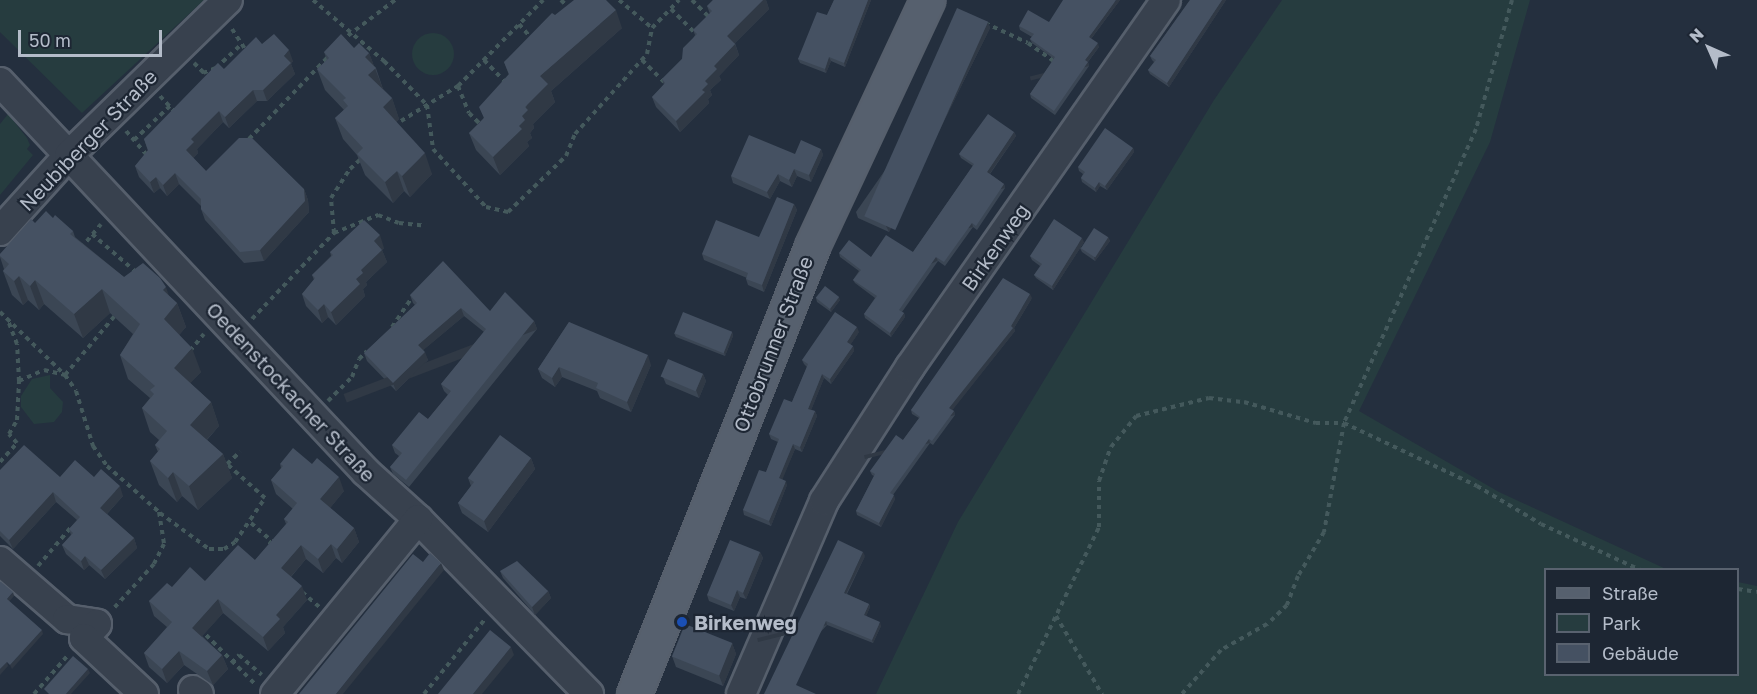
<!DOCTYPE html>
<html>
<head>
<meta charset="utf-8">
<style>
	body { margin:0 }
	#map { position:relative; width:1757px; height:694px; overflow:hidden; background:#242f3e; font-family:"Golos Text",sans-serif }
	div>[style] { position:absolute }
	.green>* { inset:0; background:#263c3f }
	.round { border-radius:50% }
	.path>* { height:4px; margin-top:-2px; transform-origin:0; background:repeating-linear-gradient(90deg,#44595c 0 4.5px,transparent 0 9px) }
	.roads { filter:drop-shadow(2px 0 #565f6c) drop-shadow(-2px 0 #565f6c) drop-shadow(0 2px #565f6c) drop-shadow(0 -2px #565f6c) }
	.minor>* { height:28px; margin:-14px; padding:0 14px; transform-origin:14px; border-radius:14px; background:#38414e }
	.major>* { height:33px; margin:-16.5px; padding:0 16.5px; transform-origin:16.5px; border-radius:16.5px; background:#56606e }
	.wall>* { inset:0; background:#3b4654 }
	.shaded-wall>* { inset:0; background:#303945; transform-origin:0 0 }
	.building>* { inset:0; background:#455162; transform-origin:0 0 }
	.dots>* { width:16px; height:16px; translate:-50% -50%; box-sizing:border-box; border:3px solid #1d2633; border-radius:50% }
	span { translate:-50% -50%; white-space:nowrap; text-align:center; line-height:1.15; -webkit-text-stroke:4.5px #1d2633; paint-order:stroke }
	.street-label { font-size:20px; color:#b4bcc9 }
	.poi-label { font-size:20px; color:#b4bcc9; font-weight:700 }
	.left { translate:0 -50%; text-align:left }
	.legend { position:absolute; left:1544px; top:568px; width:195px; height:108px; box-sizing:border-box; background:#1d2633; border:2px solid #59626f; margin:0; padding:8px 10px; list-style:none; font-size:18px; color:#b4bcc9 }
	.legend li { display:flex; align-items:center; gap:12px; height:30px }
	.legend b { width:30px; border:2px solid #59626f }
	.north { position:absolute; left:1679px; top:18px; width:60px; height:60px; -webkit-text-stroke:4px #1d2633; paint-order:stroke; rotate:315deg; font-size:16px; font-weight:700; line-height:24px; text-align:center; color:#b4bcc9 }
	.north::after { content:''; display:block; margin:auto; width:21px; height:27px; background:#b4bcc9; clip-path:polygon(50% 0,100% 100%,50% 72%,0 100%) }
	.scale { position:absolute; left:18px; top:30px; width:144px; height:27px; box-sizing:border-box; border:3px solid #b4bcc9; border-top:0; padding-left:8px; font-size:18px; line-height:21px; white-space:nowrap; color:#b4bcc9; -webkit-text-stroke:4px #1d2633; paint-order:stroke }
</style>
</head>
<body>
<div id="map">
	<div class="green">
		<div style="clip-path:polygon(0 0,204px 0,82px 113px,0 32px)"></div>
		<div style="clip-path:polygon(1282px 0,1530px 0,1490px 142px,1359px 411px,1499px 492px,1666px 569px,1546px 570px,1546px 674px,1738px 674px,1738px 582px,1757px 586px,1757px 694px,876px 694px,958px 522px,1214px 100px)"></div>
		<div class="round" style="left:412px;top:33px;width:42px;height:42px"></div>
		<div style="clip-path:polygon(8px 114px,27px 138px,30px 145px,27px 149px,33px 155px,0 195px,0 124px)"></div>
		<div style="clip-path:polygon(50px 375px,50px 388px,63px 402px,62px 412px,54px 422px,34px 424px,21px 407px,21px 396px,32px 379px)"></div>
	</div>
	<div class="path">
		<div style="left:313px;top:0;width:94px;rotate:40.7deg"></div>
		<div style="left:384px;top:61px;width:62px;rotate:45.7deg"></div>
		<div style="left:427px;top:105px;width:44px;rotate:82.2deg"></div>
		<div style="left:433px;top:149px;width:79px;rotate:47.6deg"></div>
		<div style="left:486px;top:207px;width:23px;rotate:13deg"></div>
		<div style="left:508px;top:212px;width:81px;rotate:-44deg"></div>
		<div style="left:566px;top:156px;width:24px;rotate:-68deg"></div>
		<div style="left:575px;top:134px;width:108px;rotate:-48deg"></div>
		<div style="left:647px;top:54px;width:26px;rotate:-79deg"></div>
		<div style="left:652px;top:28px;width:39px;rotate:-46deg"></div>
		<div style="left:561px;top:0;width:11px;rotate:45deg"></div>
		<div style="left:619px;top:0;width:43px;rotate:40.3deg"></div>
		<div style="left:692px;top:0;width:27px;rotate:45deg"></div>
		<div style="left:1512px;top:0;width:134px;rotate:105.6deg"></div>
		<div style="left:1476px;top:129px;width:322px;rotate:114.2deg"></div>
		<div style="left:1344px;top:423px;width:147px;rotate:25.3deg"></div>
		<div style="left:1477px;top:486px;width:74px;rotate:30.7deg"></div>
		<div style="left:1541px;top:524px;width:109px;rotate:24.9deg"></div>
		<div style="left:671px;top:9px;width:37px;rotate:45deg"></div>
		<div style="left:985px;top:23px;width:47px;rotate:24.9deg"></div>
		<div style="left:1028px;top:43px;width:35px;rotate:35deg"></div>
		<div style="left:519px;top:24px;width:20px;rotate:49deg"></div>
		<div style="left:232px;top:29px;width:27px;rotate:57deg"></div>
		<div style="left:341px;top:41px;width:68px;rotate:-37.2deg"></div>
		<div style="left:484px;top:60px;width:32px;rotate:46deg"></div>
		<div style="left:642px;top:60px;width:31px;rotate:45deg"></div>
		<div style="left:194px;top:63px;width:23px;rotate:45deg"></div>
		<div style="left:203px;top:73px;width:14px;rotate:-21deg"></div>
		<div style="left:216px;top:68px;width:34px;rotate:-43deg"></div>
		<div style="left:458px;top:86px;width:29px;rotate:68deg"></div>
		<div style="left:469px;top:113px;width:18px;rotate:45deg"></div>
		<div style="left:160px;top:96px;width:22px;rotate:47deg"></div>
		<div style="left:401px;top:121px;width:67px;rotate:-31.6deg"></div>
		<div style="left:458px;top:86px;width:121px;rotate:-45.3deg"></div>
		<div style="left:126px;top:131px;width:33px;rotate:49deg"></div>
		<div style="left:249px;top:139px;width:115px;rotate:-46.1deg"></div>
		<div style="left:134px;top:140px;width:50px;rotate:-43.4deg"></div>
		<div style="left:334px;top:233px;width:48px;rotate:-22.2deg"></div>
		<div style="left:378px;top:215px;width:22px;rotate:21deg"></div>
		<div style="left:399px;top:223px;width:27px;rotate:6deg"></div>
		<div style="left:92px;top:234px;width:60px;rotate:40.9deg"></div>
		<div style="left:81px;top:248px;width:31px;rotate:-50deg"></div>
		<div style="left:0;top:312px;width:91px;rotate:44.1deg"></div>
		<div style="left:65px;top:375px;width:19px;rotate:55deg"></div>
		<div style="left:76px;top:391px;width:58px;rotate:72.8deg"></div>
		<div style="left:93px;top:446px;width:24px;rotate:55deg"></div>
		<div style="left:107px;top:466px;width:69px;rotate:41.5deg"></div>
		<div style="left:159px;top:512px;width:32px;rotate:81deg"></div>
		<div style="left:164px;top:544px;width:22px;rotate:117deg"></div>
		<div style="left:154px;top:564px;width:61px;rotate:132.3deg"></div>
		<div style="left:252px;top:319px;width:119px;rotate:-46.4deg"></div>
		<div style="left:334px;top:233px;width:35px;rotate:-95deg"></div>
		<div style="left:331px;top:198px;width:35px;rotate:-57deg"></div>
		<div style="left:350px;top:169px;width:16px;rotate:-43deg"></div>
		<div style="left:392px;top:327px;width:37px;rotate:-56deg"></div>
		<div style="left:190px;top:351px;width:22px;rotate:-51deg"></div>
		<div style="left:19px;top:381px;width:27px;rotate:-24deg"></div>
		<div style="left:44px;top:370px;width:22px;rotate:13deg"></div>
		<div style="left:65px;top:375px;width:82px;rotate:-49.9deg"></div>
		<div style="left:328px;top:401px;width:34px;rotate:-45deg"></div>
		<div style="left:352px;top:377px;width:19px;rotate:-69deg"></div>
		<div style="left:359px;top:359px;width:11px;rotate:-45deg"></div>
		<div style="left:0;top:462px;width:25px;rotate:-48deg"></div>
		<div style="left:17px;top:443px;width:12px;rotate:-132deg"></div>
		<div style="left:9px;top:434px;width:16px;rotate:-60deg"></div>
		<div style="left:17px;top:420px;width:39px;rotate:-87deg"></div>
		<div style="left:19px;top:381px;width:37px;rotate:-93deg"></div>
		<div style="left:17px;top:344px;width:26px;rotate:-111deg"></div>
		<div style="left:160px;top:513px;width:61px;rotate:36.3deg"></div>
		<div style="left:209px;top:549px;width:15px"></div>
		<div style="left:224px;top:549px;width:13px;rotate:-32deg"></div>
		<div style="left:235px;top:542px;width:53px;rotate:-55.7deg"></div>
		<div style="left:265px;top:498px;width:51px;rotate:-138.2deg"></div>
		<div style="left:227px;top:464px;width:18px;rotate:-43deg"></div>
		<div style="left:251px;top:523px;width:28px;rotate:41deg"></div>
		<div style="left:272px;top:541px;width:5px;rotate:127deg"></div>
		<div style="left:38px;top:566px;width:52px;rotate:-49.6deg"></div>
		<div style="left:1738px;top:589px;width:19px;rotate:9deg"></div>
		<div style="left:302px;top:592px;width:23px;rotate:41deg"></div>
		<div style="left:1056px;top:616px;width:91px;rotate:59.5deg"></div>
		<div style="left:206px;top:635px;width:69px;rotate:45deg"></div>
		<div style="left:232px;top:663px;width:11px;rotate:-49deg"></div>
		<div style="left:239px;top:655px;width:30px;rotate:41deg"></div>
		<div style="left:34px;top:694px;width:53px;rotate:-48.8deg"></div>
		<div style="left:424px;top:694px;width:98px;rotate:-50.8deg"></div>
		<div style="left:1018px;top:694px;width:186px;rotate:-64.1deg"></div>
		<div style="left:1099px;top:527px;width:46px;rotate:-90deg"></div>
		<div style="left:1099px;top:481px;width:36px;rotate:-71deg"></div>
		<div style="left:1111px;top:447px;width:40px;rotate:-51deg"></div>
		<div style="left:1136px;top:416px;width:75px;rotate:-13.9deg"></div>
		<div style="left:1209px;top:398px;width:35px;rotate:7deg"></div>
		<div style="left:1244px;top:402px;width:75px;rotate:16.3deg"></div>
		<div style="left:1316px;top:423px;width:28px"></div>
		<div style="left:1344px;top:423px;width:111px;rotate:100.4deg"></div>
		<div style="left:1324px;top:532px;width:51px;rotate:120.6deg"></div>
		<div style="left:1298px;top:576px;width:31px;rotate:111deg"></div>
		<div style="left:1287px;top:605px;width:28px;rotate:136deg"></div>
		<div style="left:1267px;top:624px;width:53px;rotate:150.5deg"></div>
		<div style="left:1221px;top:650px;width:59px;rotate:131.6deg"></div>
	</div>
	<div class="roads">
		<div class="minor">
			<div style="left:0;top:82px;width:535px;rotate:46.82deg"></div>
			<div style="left:366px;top:472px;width:70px;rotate:42.1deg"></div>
			<div style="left:418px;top:519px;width:245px;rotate:45.7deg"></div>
			<div style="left:0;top:231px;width:103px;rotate:-47.8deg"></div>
			<div style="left:69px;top:155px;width:222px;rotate:-44.3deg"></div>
			<div style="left:0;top:561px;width:89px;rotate:40.9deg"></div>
			<div style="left:67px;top:619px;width:30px;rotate:9deg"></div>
			<div style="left:97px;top:624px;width:19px;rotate:133deg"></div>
			<div style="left:84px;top:638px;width:82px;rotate:43deg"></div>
			<div style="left:193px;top:690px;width:7px;rotate:34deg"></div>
			<div style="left:275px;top:694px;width:226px;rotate:-50.7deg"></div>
			<div style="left:741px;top:694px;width:210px;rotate:-66.7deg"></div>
			<div style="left:824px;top:501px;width:159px;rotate:-57.3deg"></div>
			<div style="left:910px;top:367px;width:447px;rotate:-55.1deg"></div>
		</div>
		<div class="major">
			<div style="left:634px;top:694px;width:482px;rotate:-68.3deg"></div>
			<div style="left:812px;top:246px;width:272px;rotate:-64.9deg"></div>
		</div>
	</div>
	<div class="wall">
		<div style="clip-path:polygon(713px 0,766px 0,769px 9px,735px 43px,739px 55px,719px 76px,721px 80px,710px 90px,712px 95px,708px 99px,709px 103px,680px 132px,656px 107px,652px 97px,664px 85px,662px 79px,682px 59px,695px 35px,693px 30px,710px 14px,707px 6px)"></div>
		<div style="clip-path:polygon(834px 0,871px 0,845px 67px,831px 61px,826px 73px,800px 63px,798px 59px,827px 15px)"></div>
		<div style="clip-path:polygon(1120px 0,1091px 39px,1099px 47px,1088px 62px,1089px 66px,1055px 115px,1031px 98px,1030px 94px,1054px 59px,1032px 43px,1030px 39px,1032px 37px,1020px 30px,1019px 26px,1049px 22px)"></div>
		<div style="clip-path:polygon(1190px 0,1226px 0,1169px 87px,1150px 74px,1148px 70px,1154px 62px,1152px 60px,1150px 56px)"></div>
		<div style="clip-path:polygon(555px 15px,622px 28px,551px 91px,555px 102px,533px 124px,534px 128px,530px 133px,532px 138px,527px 142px,529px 146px,500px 175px,476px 150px,469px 133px,483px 119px,509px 75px,504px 62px)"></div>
		<div style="clip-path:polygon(988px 22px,990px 28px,889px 232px,858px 218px,856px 212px)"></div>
		<div style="clip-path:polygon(262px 44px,293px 61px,291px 64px,295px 74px,267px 101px,257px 101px,229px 128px,223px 122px,197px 149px,198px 153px,193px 158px,206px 171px,304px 189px,308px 200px,309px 212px,264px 261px,244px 263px,205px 220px,201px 209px,201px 206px,179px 184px,167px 196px,160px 188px,154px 193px,139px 177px,135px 166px,148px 151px,144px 139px,224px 69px)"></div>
		<div style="clip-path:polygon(354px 48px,369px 53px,374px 66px,376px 68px,383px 89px,392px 98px,399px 119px,396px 122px,432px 174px,410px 197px,404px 191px,393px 203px,365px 175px,357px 155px,343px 139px,335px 118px,344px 110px,325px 90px,317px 69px,327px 60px,324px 52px)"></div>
		<div style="clip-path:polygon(1014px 132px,1016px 136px,990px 174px,1004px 184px,1005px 188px,977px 230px,973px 227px,945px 266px,938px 261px,902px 312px,904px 313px,905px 317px,891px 337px,865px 318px,864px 314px,875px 298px,855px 283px,853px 280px,859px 271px,840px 257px,839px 253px,871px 257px,913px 252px,973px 166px,961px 158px,959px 154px)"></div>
		<div style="clip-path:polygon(1133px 148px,1134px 152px,1107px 190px,1100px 186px,1096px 192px,1082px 182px,1081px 178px,1083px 174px,1079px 171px,1078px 167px)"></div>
		<div style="clip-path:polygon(821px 149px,823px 155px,811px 182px,797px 176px,792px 187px,780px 181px,770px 199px,733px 183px,731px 176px,795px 154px)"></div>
		<div style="clip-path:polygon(794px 204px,797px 210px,764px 292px,748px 285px,746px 279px,747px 278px,704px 260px,702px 254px,759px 237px)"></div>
		<div style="clip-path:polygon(35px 223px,73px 231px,75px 237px,124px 277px,169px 296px,177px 303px,186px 327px,179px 335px,201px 372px,190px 383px,211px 402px,219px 426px,207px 440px,223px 454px,232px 478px,198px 510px,182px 496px,177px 502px,159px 485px,150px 461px,158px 452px,155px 445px,159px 440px,150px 432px,142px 408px,150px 398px,128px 379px,120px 355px,133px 334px,110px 313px,83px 338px,44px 304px,39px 310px,28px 300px,23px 305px,12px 295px,3px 271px,4px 269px,0 257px,0 254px)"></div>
		<div style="clip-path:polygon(1108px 237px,1110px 241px,1095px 261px,1082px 252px,1080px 248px)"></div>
		<div style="clip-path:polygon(1084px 242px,1053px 290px,1036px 278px,1034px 275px,1040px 266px,1032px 260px,1030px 256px)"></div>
		<div style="clip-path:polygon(384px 248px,382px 250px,387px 262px,366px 282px,367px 285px,363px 289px,365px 296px,336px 325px,328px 317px,322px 323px,306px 306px,302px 294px,314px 280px,312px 275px,331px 256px,330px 252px)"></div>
		<div style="clip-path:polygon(410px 295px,490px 311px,534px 321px,537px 329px,409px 487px,393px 474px,390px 467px,399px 456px,395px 453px,392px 445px,428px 419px,448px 395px,444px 391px,441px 384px,484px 332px,464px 316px,423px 350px,428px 360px,396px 391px,367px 361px,364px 353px,415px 305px,413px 303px)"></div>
		<div style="clip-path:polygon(816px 298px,840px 300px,831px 312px,817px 302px)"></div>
		<div style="clip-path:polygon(1032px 298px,1014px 328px,1015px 331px,952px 410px,954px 411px,955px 415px,933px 445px,930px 443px,893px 495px,895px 499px,881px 527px,857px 515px,856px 511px,874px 476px,872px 475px,870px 471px,903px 440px,919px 418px,912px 414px,911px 410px)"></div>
		<div style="clip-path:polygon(569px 322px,651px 365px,631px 412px,600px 398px,597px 391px,562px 377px,555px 387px,542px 378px,538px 369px)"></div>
		<div style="clip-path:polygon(732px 332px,733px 336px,725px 356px,676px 337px,674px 333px)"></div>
		<div style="clip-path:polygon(859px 332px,850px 345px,853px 346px,854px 351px,831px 384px,824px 378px,811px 410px,815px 411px,817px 416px,802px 452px,795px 449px,782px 479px,787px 485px,771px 526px,744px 515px,743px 510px,766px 472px,778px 442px,771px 439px,769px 434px,792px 402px,807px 367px,804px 364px,802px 360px)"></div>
		<div style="clip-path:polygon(703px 374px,706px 381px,699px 398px,666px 384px,663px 377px)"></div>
		<div style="clip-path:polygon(531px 458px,535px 469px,488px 532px,462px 513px,458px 503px,471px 486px,468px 478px)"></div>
		<div style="clip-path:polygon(280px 464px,344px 491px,330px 508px,354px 528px,359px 542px,342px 563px,336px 558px,323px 573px,306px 559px,291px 577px,307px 600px,283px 627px,285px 633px,268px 651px,223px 613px,202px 636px,222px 655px,228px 669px,213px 685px,184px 665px,167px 683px,149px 667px,144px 653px,167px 627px,154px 616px,149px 601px,172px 587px,205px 581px,255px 560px,286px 524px,284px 519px,293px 509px,276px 494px,271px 480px,281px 468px)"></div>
		<div style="clip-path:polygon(0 470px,60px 477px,94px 477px,123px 496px,107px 514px,134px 538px,137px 548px,105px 579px,89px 565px,84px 570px,66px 554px,62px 545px,71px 535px,69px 529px,77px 520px,56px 502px,13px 549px,0 536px)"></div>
		<div style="clip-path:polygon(760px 552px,763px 558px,746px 599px,740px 597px,734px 611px,709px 601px,707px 595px)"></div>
		<div style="clip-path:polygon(865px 556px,847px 594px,869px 604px,870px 607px,866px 616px,881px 626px,873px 643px,827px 625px,764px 694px)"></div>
		<div style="clip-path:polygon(500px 571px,548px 591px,551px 598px,535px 615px,503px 578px)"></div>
		<div style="clip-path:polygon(732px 643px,736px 654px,723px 686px,676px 667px,672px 656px)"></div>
	</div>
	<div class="shaded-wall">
		<div style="clip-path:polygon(763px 0,766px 0,769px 9px,731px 47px,727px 36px)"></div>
		<div style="clip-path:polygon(868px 0,871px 0,845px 67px,844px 63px)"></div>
		<div style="clip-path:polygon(1116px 0,1120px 0,1090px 40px,1089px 37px)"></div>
		<div style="clip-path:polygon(1222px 0,1226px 0,1169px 87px,1167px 83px)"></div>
		<div style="clip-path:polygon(616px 10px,622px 28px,551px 91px,555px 102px,533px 124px,534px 128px,530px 133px,532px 138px,527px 142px,529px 146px,500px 175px,493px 157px,522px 116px,540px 76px)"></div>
		<div style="clip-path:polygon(988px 22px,990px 28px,889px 232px,886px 226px)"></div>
		<div style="clip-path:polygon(1098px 43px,1099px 47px,1086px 64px,1085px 60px)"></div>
		<div style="clip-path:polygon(735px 44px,739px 55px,719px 76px,721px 80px,710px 90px,712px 95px,708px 99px,709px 103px,680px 132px,676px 121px,702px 90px,705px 81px,714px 66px)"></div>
		<div style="clip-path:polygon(289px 50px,293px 61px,291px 64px,295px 74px,267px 101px,263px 90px,284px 56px)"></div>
		<div style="clip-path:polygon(369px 53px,383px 89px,376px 96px,368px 75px,365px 57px)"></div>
		<div style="clip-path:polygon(829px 57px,831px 61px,826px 73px,825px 69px)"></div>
		<div style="left:1088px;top:62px;width:4px;height:60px;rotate:76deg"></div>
		<div style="clip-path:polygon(253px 90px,257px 101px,229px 128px,225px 117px)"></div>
		<div style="clip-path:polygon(392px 98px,399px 119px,390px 128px,383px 107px)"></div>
		<div style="clip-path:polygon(219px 111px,223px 122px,197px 149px,198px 153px,190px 161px,186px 150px,191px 139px)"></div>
		<div style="clip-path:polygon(1014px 132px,1016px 136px,988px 176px,987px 172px)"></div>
		<div style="clip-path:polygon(1133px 148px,1134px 152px,1107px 190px,1105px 186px)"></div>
		<div style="clip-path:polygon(821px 149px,823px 155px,811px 182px,809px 175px)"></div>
		<div style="clip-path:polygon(425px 153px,432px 174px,410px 197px,402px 176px)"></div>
		<div style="clip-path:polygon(794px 169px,797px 176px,792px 187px,789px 180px)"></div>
		<div style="clip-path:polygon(397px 171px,404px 191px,393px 203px,385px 182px)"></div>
		<div style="clip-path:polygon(175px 173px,179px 184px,167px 196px,163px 185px)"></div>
		<div style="clip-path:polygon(778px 174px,780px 181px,770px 199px,767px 192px)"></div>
		<div style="clip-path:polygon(156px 177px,160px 188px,154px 193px,150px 182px)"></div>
		<div style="clip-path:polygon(1099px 182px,1100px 186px,1096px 192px,1095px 188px)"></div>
		<div style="left:1004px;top:184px;width:4px;height:50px;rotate:76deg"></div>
		<div style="clip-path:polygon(304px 189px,308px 200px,309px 212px,264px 261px,260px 250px)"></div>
		<div style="clip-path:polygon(794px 204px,797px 210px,764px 292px,762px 285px)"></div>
		<div style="left:972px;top:223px;width:4px;height:48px;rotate:76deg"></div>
		<div style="clip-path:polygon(380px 235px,384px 248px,382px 250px,387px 262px,366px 282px,367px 285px,363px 289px,365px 296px,336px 325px,331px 312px,356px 279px,374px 241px)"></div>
		<div style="clip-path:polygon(1108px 237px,1110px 241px,1095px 261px,1094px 257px)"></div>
		<div style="clip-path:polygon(1082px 238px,1084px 242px,1053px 290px,1052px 286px)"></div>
		<div style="left:936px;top:257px;width:4px;height:65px;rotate:63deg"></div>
		<div style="clip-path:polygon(19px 276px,28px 300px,23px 305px,14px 281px)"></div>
		<div style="clip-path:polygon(35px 280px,44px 304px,39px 310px,30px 286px)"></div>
		<div style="clip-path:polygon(166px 287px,173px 308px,177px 303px,186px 327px,172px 343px,164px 319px,163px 290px)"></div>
		<div style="clip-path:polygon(102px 289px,110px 313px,83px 338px,74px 314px)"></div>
		<div style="clip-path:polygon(1030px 294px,1032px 298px,1014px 328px,1015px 331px,951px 412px,949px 408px,1011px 326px)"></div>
		<div style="clip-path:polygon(839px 297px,840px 300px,831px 312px,830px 308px)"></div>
		<div style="clip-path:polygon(324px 304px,328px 317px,322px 323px,318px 310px)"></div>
		<div style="clip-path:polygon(461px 308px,464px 316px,421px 352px,418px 345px)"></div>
		<div style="clip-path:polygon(904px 313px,905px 317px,891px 337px,890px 333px)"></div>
		<div style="left:534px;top:321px;width:9px;height:204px;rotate:69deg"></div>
		<div style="clip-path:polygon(857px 327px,859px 332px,849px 347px,847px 342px)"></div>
		<div style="clip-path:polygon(732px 332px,733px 336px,725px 356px,724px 352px)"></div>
		<div style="clip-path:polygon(853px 346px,854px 351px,831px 384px,830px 379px)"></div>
		<div style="clip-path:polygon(192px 348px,201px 372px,182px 392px,174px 368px)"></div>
		<div style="clip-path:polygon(425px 352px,428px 360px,396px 391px,393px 383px)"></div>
		<div style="clip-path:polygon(648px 355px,651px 365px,631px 412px,627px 402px)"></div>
		<div style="clip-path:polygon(559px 367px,562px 377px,555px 387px,552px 378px)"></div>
		<div style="clip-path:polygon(703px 374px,706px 381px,699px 398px,696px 390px)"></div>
		<div style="clip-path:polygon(822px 374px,824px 378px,810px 413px,808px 409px)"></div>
		<div style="clip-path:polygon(211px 402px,219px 426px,198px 449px,190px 425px)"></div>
		<div style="clip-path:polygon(815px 411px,817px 416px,802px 452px,800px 447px)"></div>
		<div style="left:954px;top:411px;width:4px;height:37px;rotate:76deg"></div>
		<div style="left:929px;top:439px;width:4px;height:67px;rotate:76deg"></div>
		<div style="clip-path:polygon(793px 444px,795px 449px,781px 483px,779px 478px)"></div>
		<div style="clip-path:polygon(223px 454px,232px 478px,198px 510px,189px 486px)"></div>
		<div style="clip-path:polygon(531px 458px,535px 469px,488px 532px,484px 521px)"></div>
		<div style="clip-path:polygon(173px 472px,182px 496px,177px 502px,168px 478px)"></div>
		<div style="clip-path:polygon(339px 477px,344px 491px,326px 513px,320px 499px)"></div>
		<div style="clip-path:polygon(786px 481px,787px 485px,771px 526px,769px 521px)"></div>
		<div style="clip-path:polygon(120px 486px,123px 496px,104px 517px,100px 508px)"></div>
		<div style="clip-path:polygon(53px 492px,56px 502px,13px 549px,9px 540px)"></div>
		<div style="clip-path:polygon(894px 495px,895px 499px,881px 527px,879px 523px)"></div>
		<div style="clip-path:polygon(354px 528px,359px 542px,342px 563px,337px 549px)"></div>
		<div style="clip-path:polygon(134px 538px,137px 548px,105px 579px,101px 570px)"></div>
		<div style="clip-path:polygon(331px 544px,336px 558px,323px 573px,318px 559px)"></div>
		<div style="clip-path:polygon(301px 545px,306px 559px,286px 582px,281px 568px)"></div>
		<div style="clip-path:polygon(760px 552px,763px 558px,746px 599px,743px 593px)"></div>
		<div style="clip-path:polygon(863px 552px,865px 556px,845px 596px,844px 593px)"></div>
		<div style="clip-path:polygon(85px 556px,89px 565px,84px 570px,81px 561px)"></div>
		<div style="clip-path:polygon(441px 563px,444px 570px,343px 694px,336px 694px)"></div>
		<div style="clip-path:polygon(302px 586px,307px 600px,283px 627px,285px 633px,268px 651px,263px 637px,276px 615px)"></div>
		<div style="clip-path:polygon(737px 590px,740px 597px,734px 611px,731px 605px)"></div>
		<div style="clip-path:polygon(548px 591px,551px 598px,535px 615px,532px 607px)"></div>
		<div style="clip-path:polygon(13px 592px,14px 596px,8px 603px,7px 599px)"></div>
		<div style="clip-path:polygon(218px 599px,223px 613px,197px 642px,192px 628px)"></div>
		<div style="clip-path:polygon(869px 604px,870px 607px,865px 619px,864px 615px)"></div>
		<div style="left:826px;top:621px;width:4px;height:71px;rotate:76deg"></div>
		<div style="clip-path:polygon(880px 622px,881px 626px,873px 643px,872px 640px)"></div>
		<div style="clip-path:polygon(42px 630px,43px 634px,12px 669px,10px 665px)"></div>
		<div style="clip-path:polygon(732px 643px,736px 654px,723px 686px,719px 675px)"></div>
		<div style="clip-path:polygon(511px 647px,514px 655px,482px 694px,473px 694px)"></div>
		<div style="clip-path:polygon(179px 651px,184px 665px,167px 683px,162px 669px)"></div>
		<div style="clip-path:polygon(222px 655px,228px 669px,213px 685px,207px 671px)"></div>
		<div style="clip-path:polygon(7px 662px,8px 666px,0 675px,0 669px)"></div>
		<div style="clip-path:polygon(88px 669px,90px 673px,71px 694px,66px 694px)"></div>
	</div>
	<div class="building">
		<div style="clip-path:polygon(574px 0,606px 0,616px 10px,540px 76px,548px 84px,525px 107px,528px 110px,522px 116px,525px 120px,519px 126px,522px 129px,493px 157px,469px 133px,484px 118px,479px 107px,509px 74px,504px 62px,552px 13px,555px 15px)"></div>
		<div style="clip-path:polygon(713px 0,763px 0,727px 36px,735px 44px,714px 66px,717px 69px,705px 81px,708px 84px,702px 90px,705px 92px,676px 121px,652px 97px,665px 83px,662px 79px,682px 59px,683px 48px,697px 34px,693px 30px,712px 11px,707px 6px)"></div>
		<div style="clip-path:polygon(834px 0,868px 0,844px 63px,829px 57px,825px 69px,798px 59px,817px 12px,827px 15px)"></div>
		<div style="clip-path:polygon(1063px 0,1116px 0,1089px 37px,1098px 43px,1085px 60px,1088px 62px,1054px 111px,1030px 94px,1055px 57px,1030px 39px,1034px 34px,1019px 26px,1028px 10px,1049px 22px)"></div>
		<div style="clip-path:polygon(1190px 0,1222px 0,1167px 83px,1148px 70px,1156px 60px,1150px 56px)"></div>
		<div style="left:957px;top:8px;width:34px;height:228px;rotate:24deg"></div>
		<div style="clip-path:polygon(274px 34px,289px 50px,284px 56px,291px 63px,263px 90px,253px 90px,225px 117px,219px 111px,191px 139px,194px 142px,186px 150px,206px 171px,239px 138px,252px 138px,304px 189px,305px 201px,260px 250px,240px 252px,201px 209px,201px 199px,175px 173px,163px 185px,156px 177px,150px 182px,135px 166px,148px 150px,144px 139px,218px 63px,224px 69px,256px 37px,262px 44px)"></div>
		<div style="clip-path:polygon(341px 34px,354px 48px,359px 43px,369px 53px,365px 57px,376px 68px,368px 75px,392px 98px,383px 107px,425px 153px,402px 176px,397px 171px,385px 182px,357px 154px,363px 148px,335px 118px,348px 106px,343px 100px,346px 98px,317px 69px,329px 58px,324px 52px)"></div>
		<div style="clip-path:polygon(988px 114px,1014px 132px,987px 172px,1004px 184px,976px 226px,972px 223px,944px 262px,936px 257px,899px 310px,904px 313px,890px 333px,864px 314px,877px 296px,853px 280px,861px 270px,839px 253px,849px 240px,871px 257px,886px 235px,913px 252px,974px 164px,959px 154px)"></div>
		<div style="clip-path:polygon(1105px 128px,1133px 148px,1105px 186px,1099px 182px,1095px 188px,1081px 178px,1085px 172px,1078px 167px)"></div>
		<div style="clip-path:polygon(749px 135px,795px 154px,801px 140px,821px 149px,809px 175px,794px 169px,789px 180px,778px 174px,767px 192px,731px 176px)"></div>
		<div style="clip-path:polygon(777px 197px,794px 204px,762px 285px,746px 279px,748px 273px,702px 254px,716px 220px,759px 237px)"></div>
		<div style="clip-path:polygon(46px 211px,53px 218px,55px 215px,73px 231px,70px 234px,124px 277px,143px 263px,160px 278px,166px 287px,163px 290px,177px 303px,164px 319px,192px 348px,174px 368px,211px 402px,190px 425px,223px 454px,189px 486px,173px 472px,168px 478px,150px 461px,160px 449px,155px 445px,167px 431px,142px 408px,154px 394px,150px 390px,155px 386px,120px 355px,140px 324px,102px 289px,74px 314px,35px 280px,30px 286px,19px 276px,14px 281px,3px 271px,9px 264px,0 256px,0 254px,31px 219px,35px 223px)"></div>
		<div style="clip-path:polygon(1054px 219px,1082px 238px,1052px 286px,1034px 275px,1042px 264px,1030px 256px)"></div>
		<div style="clip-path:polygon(364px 220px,380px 235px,374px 241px,382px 250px,361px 270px,363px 273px,356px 279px,360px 284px,331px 312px,324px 304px,318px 310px,302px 294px,315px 278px,312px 275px,333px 255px,330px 252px)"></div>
		<div style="left:1094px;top:228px;width:17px;height:24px;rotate:33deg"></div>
		<div style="clip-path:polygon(443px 261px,490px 311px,505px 292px,534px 321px,406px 480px,390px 467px,402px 453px,392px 445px,419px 412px,428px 419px,451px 391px,441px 384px,486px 329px,461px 308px,418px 345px,425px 352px,393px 383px,364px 353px,417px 303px,410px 295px)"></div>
		<div style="clip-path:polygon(1003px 278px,1030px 294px,1011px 326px,1013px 328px,949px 408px,954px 411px,932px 441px,929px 439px,890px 493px,894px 495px,879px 523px,856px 511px,875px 474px,870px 471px,896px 435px,903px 440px,920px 417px,911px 410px)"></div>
		<div style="left:825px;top:286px;width:18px;height:15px;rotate:38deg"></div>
		<div style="left:683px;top:312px;width:53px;height:23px;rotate:22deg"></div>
		<div style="clip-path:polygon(835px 312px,857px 327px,847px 342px,853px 346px,830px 379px,822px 374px,808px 409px,815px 411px,800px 447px,793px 444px,779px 478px,786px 481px,769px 521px,743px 510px,759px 470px,766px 472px,779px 439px,769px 434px,784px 399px,792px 402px,808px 364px,802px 360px)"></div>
		<div style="clip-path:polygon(569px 322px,648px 355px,627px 402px,596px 388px,598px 383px,559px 367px,552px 378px,538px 369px)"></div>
		<div style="left:668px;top:359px;width:38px;height:19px;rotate:23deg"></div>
		<div style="clip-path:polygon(500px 435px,531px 458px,484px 521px,458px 503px,474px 482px,468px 478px)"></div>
		<div style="clip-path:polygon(24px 445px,60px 477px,75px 460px,94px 477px,101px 469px,120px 486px,100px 508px,134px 538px,101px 570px,85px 556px,81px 561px,62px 545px,73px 533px,69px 529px,80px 517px,53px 492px,9px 540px,0 531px,0 470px)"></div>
		<div style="clip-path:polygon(293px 448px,312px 464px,317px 458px,339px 477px,320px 499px,354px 528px,337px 549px,331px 544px,318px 559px,301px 545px,281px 568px,302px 586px,276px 615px,280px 619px,263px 637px,218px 599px,192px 628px,222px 655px,207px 671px,179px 651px,162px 669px,144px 653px,172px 622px,149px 601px,167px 583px,172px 587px,190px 567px,205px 581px,238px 545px,255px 560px,288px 522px,284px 519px,297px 503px,271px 480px,283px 466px,280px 464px)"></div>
		<div style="clip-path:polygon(730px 540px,760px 552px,743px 593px,737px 590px,731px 605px,707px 595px)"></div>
		<div style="clip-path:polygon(838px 540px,863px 552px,844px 593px,869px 604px,864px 615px,880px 622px,872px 640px,826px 621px,796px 685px,816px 694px,764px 694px)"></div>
		<div style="clip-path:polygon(430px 553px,441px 563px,336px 694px,299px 694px,413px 554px,423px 562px)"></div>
		<div style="clip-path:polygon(517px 561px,548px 591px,532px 607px,500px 571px)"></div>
		<div style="clip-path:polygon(0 582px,1px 582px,13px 592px,7px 599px,42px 630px,10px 665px,7px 662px,0 669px)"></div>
		<div style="left:685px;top:624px;width:51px;height:35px;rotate:22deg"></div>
		<div style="clip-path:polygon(490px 630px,511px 647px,473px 694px,438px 694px)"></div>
		<div style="clip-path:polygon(73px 656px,88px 669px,66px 694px,49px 694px,44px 689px)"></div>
	</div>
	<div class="dots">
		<div style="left:682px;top:622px;background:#1a4fb4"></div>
	</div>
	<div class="street-label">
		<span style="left:88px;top:140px;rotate:-46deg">Neubiberger Straße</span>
		<span style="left:995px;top:247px;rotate:-55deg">Birkenweg</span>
		<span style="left:773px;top:344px;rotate:-69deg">Ottobrunner Straße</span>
		<span style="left:291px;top:392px;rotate:47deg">Oedenstockacher Straße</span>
	</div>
	<div class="poi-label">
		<span class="left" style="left:694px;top:622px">Birkenweg</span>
	</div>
	<ul class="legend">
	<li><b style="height:8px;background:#56606e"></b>Straße</li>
	<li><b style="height:16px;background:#263c3f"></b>Park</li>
	<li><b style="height:16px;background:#455162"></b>Gebäude</li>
	</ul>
	<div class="north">N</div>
	<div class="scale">50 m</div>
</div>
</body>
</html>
